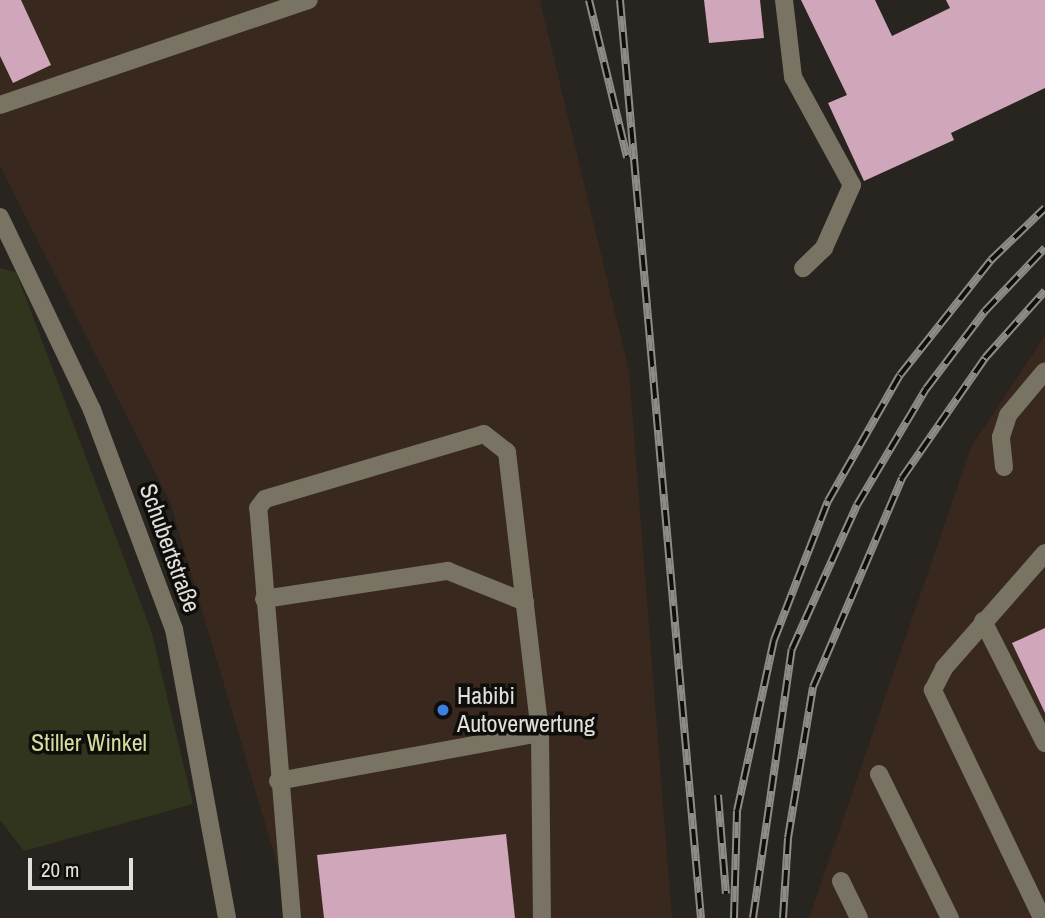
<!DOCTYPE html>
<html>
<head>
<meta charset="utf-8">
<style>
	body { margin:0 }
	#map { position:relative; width:1045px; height:918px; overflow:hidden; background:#28241f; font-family:"Archivo Narrow",sans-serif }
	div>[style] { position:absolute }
	.commercial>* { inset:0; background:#38281e }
	.green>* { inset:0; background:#31351e }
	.building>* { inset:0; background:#cfa6ba }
	.minor>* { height:18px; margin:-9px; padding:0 9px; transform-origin:9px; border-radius:9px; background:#797363 }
	.rail>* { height:8px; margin-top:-4px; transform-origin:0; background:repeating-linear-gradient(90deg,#0f0e0b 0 16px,#8f8c88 0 32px); box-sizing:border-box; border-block:2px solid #8f8c88 }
	.dots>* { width:19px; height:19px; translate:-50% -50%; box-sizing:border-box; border:4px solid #0f0e0b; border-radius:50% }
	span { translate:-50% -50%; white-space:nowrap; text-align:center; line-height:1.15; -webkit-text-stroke:7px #0f0e0b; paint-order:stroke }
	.street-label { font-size:24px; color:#e2e0dc }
	.poi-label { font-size:24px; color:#e2e0dc }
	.left { translate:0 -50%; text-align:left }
	.park-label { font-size:24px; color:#d5de9e }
	.scale { position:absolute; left:28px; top:858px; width:105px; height:32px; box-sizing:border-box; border:4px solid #e2e0dc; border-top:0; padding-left:9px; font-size:21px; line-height:24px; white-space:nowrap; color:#e2e0dc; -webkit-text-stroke:5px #0f0e0b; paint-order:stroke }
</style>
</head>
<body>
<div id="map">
	<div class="commercial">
		<div style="clip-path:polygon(0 0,540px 0,629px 371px,672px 918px,293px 918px,170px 502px,0 166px)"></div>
		<div style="clip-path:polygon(1045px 336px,1045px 918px,809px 918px,971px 447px)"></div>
	</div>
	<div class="green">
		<div style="clip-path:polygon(0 268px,16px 272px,151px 630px,193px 804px,24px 851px,0 820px)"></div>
	</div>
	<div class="building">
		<div style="clip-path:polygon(0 0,21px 0,51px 65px,13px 83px,0 56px)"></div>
		<div style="clip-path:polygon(704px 0,760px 0,764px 38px,709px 43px)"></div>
		<div style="clip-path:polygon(801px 0,875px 0,892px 36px,950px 8px,946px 0,1045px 0,1045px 88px,951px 133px,954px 140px,864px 181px,828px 103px,847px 95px)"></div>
		<div style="clip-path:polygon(1045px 628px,1045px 713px,1012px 643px)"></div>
		<div style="clip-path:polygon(506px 834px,515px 918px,324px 918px,317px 855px)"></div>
	</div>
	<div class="minor">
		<div style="left:784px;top:0;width:78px;rotate:83.3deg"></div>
		<div style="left:793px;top:77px;width:123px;rotate:61.4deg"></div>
		<div style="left:852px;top:185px;width:69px;rotate:114deg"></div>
		<div style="left:824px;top:248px;width:29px;rotate:136deg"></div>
		<div style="left:0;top:105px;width:326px;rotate:-18.8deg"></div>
		<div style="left:0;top:217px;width:214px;rotate:64.5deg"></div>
		<div style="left:92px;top:410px;width:234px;rotate:69.5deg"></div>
		<div style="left:174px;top:629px;width:294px;rotate:79.6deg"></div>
		<div style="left:1004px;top:467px;width:30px;rotate:-96deg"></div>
		<div style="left:1001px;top:437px;width:23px;rotate:-72deg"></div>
		<div style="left:1008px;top:415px;width:57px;rotate:-49.9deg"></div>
		<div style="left:264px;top:599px;width:186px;rotate:-8.7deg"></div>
		<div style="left:448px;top:571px;width:83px;rotate:21.9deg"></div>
		<div style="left:983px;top:621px;width:137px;rotate:63.1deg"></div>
		<div style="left:879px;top:774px;width:161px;rotate:63.8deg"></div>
		<div style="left:278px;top:781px;width:266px;rotate:-10.4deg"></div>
		<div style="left:841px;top:881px;width:41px;rotate:64.1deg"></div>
		<div style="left:292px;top:918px;width:411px;rotate:-94.7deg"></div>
		<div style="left:258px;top:508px;width:11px;rotate:-52deg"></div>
		<div style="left:265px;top:499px;width:228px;rotate:-16.5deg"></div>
		<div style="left:484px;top:434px;width:29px;rotate:38deg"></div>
		<div style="left:507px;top:452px;width:283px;rotate:83.3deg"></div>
		<div style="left:540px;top:733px;width:185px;rotate:89.4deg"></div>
		<div style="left:1042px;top:918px;width:253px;rotate:-115.6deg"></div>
		<div style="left:933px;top:690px;width:25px;rotate:-63deg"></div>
		<div style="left:944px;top:668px;width:153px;rotate:-48.7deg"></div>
	</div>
	<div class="rail">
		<div style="left:589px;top:0;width:162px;rotate:76.4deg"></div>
		<div style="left:620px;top:0;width:922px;rotate:84.96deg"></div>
		<div style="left:718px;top:795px;width:99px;rotate:85.4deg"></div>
		<div style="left:734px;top:918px;width:107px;rotate:-88.4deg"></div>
		<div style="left:737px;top:811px;width:175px;rotate:-77.8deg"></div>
		<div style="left:774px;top:640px;width:149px;rotate:-68.8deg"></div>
		<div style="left:828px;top:501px;width:145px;rotate:-60.3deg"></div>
		<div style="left:900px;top:375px;width:147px;rotate:-51.6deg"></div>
		<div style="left:991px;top:260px;width:75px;rotate:-43.9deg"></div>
		<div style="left:753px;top:918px;width:272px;rotate:-81.8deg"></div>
		<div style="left:792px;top:649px;width:158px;rotate:-65.7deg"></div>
		<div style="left:857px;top:505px;width:135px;rotate:-59.3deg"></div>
		<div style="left:926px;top:389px;width:98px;rotate:-52.9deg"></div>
		<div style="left:985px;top:311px;width:87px;rotate:-46.4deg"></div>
		<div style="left:783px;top:918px;width:80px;rotate:-86.4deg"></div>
		<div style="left:788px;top:838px;width:153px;rotate:-80.6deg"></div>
		<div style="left:813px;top:687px;width:227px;rotate:-66.9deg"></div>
		<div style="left:902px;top:478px;width:146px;rotate:-55.3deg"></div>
		<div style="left:985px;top:358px;width:90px;rotate:-48.2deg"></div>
	</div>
	<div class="dots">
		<div style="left:443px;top:710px;background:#3f7fe0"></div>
	</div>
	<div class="street-label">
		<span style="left:170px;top:548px;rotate:70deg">Schubertstraße</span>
	</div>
	<div class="poi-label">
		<span class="left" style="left:457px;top:710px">Habibi<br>Autoverwertung</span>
	</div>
	<div class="park-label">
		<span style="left:89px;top:743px">Stiller Winkel</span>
	</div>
	<div class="scale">20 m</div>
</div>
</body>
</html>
